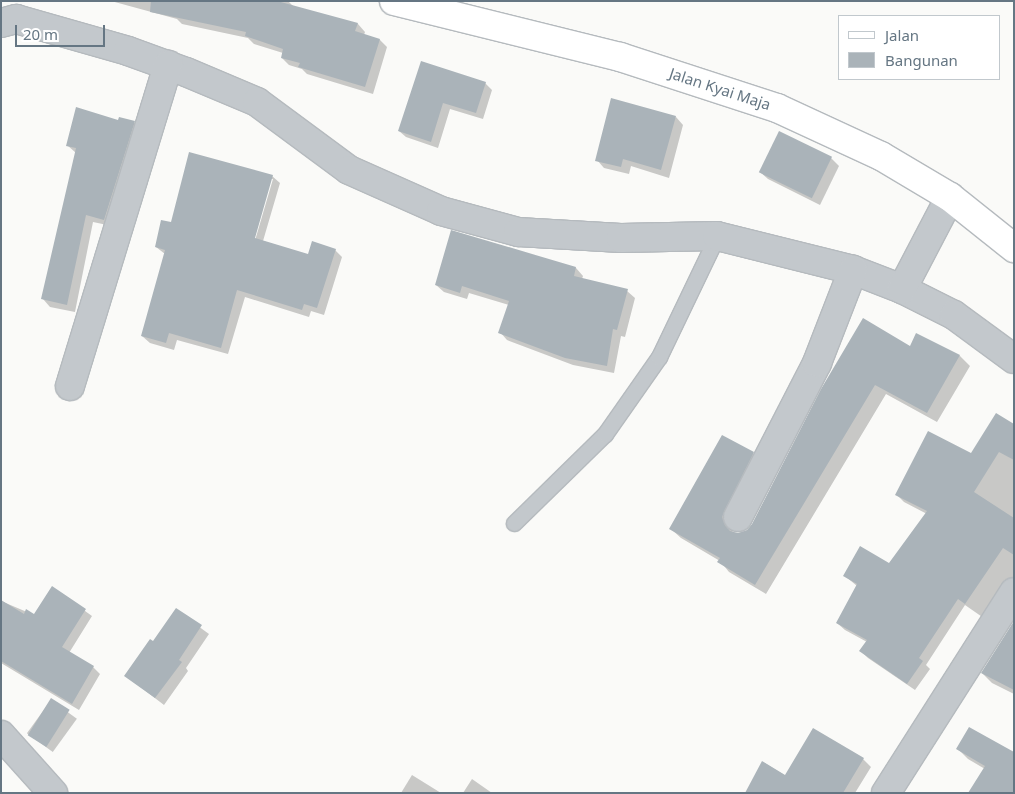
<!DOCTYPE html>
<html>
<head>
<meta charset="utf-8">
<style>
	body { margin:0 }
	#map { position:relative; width:1015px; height:794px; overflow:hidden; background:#fafaf8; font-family:"Noto Sans",sans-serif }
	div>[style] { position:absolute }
	.shadow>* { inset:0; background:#0003; transform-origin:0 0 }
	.building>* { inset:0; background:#aab3b9; transform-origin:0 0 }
	.roads { filter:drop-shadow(1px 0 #b5babe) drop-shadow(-1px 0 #b5babe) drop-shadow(0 1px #b5babe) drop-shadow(0 -1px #b5babe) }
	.lane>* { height:15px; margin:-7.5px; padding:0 7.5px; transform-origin:7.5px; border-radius:7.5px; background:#c3c8cc }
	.street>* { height:28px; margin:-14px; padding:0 14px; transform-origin:14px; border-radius:14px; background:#c3c8cc }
	.primary>* { height:28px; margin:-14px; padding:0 14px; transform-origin:14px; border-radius:14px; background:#fff }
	span { translate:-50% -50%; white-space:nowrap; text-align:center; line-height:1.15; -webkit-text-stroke:5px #fff; paint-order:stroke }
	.street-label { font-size:15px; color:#657683 }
	.frame { position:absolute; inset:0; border:2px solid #657683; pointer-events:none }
	.legend { position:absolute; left:838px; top:15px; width:162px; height:65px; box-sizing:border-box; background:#fff; border:1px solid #c1c8cd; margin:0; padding:6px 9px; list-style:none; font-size:15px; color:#657683 }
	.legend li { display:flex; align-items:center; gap:10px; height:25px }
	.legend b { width:25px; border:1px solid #c1c8cd }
	.scale { position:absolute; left:15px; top:25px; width:90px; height:22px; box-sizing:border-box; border:2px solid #657683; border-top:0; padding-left:6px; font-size:15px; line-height:18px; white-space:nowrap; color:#657683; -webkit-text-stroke:4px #fff; paint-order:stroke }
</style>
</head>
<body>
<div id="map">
	<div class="shadow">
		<div style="clip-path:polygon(111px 1px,288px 1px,294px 7px,358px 24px,365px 32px,364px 35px,380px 40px,387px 47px,373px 94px,307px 74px,302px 69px,289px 65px,282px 58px,283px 53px,254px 44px,248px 38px,182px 24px,177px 19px)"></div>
		<div style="clip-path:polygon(422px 62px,485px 83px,492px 90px,483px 119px,450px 109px,438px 148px,406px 137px,399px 131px)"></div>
		<div style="clip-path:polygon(676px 117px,683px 125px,669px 178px,631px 166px,629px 174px,604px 168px,597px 160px)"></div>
		<div style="clip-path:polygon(119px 121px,134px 122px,141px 129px,112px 226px,93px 222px,75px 312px,50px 307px,43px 299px,76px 153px,67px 145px)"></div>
		<div style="clip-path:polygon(831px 158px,839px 166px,820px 205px,768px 179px,760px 172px)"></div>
		<div style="clip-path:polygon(evenodd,272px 176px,280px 183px,263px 241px,308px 255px,335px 250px,342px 257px,324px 315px,311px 311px,309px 317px,245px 297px,228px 354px,177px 340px,174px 350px,150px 343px,142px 336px,165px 254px,156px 247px,172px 223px,272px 176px,270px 179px,273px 179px,254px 244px,252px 243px,270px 179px)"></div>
		<div style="clip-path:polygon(576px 268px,583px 276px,582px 279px,627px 291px,635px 298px,625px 337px,621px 336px,614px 373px,573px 365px,507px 340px,500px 332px,509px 305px,469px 293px,467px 299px,444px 292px,436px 285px)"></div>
		<div style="clip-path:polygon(917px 335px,960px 356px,970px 366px,937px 422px,886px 394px,766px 594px,729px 572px,720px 561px,681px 538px,671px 529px,753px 453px,763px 463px,732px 528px,733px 533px,738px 534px,748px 531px,753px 525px,822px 389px,911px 348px)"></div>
		<div style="clip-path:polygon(1014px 426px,1014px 576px,988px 621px,965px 605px,926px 665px,930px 669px,915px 690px,868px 658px,861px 651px,867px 642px,845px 630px,837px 623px,857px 586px,845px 576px,889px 564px,927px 514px,904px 502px,896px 494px,971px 454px)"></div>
		<div style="clip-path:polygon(53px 588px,92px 616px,69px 653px,93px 667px,100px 674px,79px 710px,1px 663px,1px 601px,34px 615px)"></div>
		<div style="clip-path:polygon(176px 610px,209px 634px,186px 668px,188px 671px,164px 705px,126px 676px,153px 643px)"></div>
		<div style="clip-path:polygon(1014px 622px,1014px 694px,992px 683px,982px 673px)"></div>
		<div style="left:51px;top:700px;width:32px;height:41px;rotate:36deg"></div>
		<div style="clip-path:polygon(958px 749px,1014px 754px,985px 769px,968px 759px)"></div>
		<div style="clip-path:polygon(863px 759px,871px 767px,855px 793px,746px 793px,763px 762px,786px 776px)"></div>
		<div style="clip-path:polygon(412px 775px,441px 793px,401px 793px)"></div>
		<div style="clip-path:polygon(472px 779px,492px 793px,463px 793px)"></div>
	</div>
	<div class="building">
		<div style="clip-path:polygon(151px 1px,277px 1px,358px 23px,355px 31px,380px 39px,365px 87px,298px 67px,300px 63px,281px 58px,283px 49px,245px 36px,246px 32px,150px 12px)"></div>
		<div style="clip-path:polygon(421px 61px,486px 82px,476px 113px,443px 103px,431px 142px,398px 131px)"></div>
		<div style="clip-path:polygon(611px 98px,676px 116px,661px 170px,623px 159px,621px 167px,595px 161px)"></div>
		<div style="clip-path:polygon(76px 107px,118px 120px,119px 117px,135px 121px,104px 220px,86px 215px,67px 305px,41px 299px,76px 148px,66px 146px)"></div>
		<div style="left:779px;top:131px;width:59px;height:46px;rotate:26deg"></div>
		<div style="clip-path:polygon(189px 152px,273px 175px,255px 238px,308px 254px,312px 241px,336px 249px,317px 308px,304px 304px,302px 310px,237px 290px,221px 348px,169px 333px,166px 343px,141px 336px,165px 250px,155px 247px,161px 220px,171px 222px)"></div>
		<div style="clip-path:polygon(451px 230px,576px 267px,574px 276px,628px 289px,617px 330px,613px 329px,607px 366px,565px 358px,498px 333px,509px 301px,462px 286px,460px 293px,435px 285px)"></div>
		<div style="clip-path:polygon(863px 318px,910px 346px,916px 333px,960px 355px,927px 413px,875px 385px,755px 585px,717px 562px,720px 558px,669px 529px,722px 435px,754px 452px,722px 517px,725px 525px,730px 531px,738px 533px,747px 530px,752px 524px,821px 389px)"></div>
		<div style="clip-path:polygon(996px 413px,1014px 424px,1014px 460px,999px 452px,974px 492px,1014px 518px,1014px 555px,1003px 548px,965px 604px,958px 599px,919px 658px,923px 661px,907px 684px,859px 651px,867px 640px,836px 623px,857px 584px,843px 576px,860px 546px,889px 563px,927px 511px,895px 495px,928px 431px,971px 453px)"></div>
		<div style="clip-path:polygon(52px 586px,86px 609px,62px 647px,94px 666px,72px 704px,1px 661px,1px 600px,24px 614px,26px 609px,34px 614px)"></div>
		<div style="clip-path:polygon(176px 608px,202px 625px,179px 660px,182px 662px,155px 698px,124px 676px,150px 639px,153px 641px)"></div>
		<div style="clip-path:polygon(1014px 621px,1014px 690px,981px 673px)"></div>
		<div style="left:51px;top:698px;width:22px;height:44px;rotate:32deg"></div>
		<div style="clip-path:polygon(969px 727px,1014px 752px,1014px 793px,968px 793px,985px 766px,956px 749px)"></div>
		<div style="clip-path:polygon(813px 728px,864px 758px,843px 793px,745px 793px,762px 761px,785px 775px)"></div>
	</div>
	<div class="roads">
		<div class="lane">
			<div style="left:514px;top:523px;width:127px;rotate:-44.4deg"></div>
			<div style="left:605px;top:434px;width:94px;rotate:-55deg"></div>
			<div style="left:659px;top:357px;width:134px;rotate:-64.4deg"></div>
		</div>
		<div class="street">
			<div style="left:1px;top:23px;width:16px;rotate:-15deg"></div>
			<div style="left:16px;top:19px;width:116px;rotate:15.9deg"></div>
			<div style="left:128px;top:51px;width:62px;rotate:19.9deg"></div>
			<div style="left:186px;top:72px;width:77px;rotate:22.9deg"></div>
			<div style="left:257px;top:102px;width:114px;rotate:36.5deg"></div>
			<div style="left:349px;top:170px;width:101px;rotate:24deg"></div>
			<div style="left:441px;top:211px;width:80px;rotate:15.3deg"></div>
			<div style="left:518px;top:232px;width:103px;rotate:3.3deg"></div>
			<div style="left:621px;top:238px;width:96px;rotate:-1.2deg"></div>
			<div style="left:717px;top:236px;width:140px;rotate:14deg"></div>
			<div style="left:853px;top:270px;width:53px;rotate:21.2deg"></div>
			<div style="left:902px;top:289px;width:58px;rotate:26.6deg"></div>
			<div style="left:954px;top:315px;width:74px;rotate:36.3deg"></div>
			<div style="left:902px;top:289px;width:104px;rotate:-62.4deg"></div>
			<div style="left:70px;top:386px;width:336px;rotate:-73deg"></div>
			<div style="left:738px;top:517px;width:173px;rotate:-62.8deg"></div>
			<div style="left:817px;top:363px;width:100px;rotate:-68.8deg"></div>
			<div style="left:1px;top:735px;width:78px;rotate:48.1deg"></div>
			<div style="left:886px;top:793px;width:238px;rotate:-57.5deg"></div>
		</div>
		<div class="primary">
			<div style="left:394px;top:1px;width:233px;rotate:13.9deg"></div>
			<div style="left:620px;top:57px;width:165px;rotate:18deg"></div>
			<div style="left:777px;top:108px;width:115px;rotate:24.8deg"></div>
			<div style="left:881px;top:156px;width:80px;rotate:30.7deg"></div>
			<div style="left:950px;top:197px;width:82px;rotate:38.6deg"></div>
		</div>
	</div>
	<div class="street-label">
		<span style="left:720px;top:89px;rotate:18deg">Jalan Kyai Maja</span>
	</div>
	<div class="frame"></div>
	<ul class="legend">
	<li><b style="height:6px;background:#fff"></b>Jalan</li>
	<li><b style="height:14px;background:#aab3b9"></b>Bangunan</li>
	</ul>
	<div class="scale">20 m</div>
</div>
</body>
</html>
